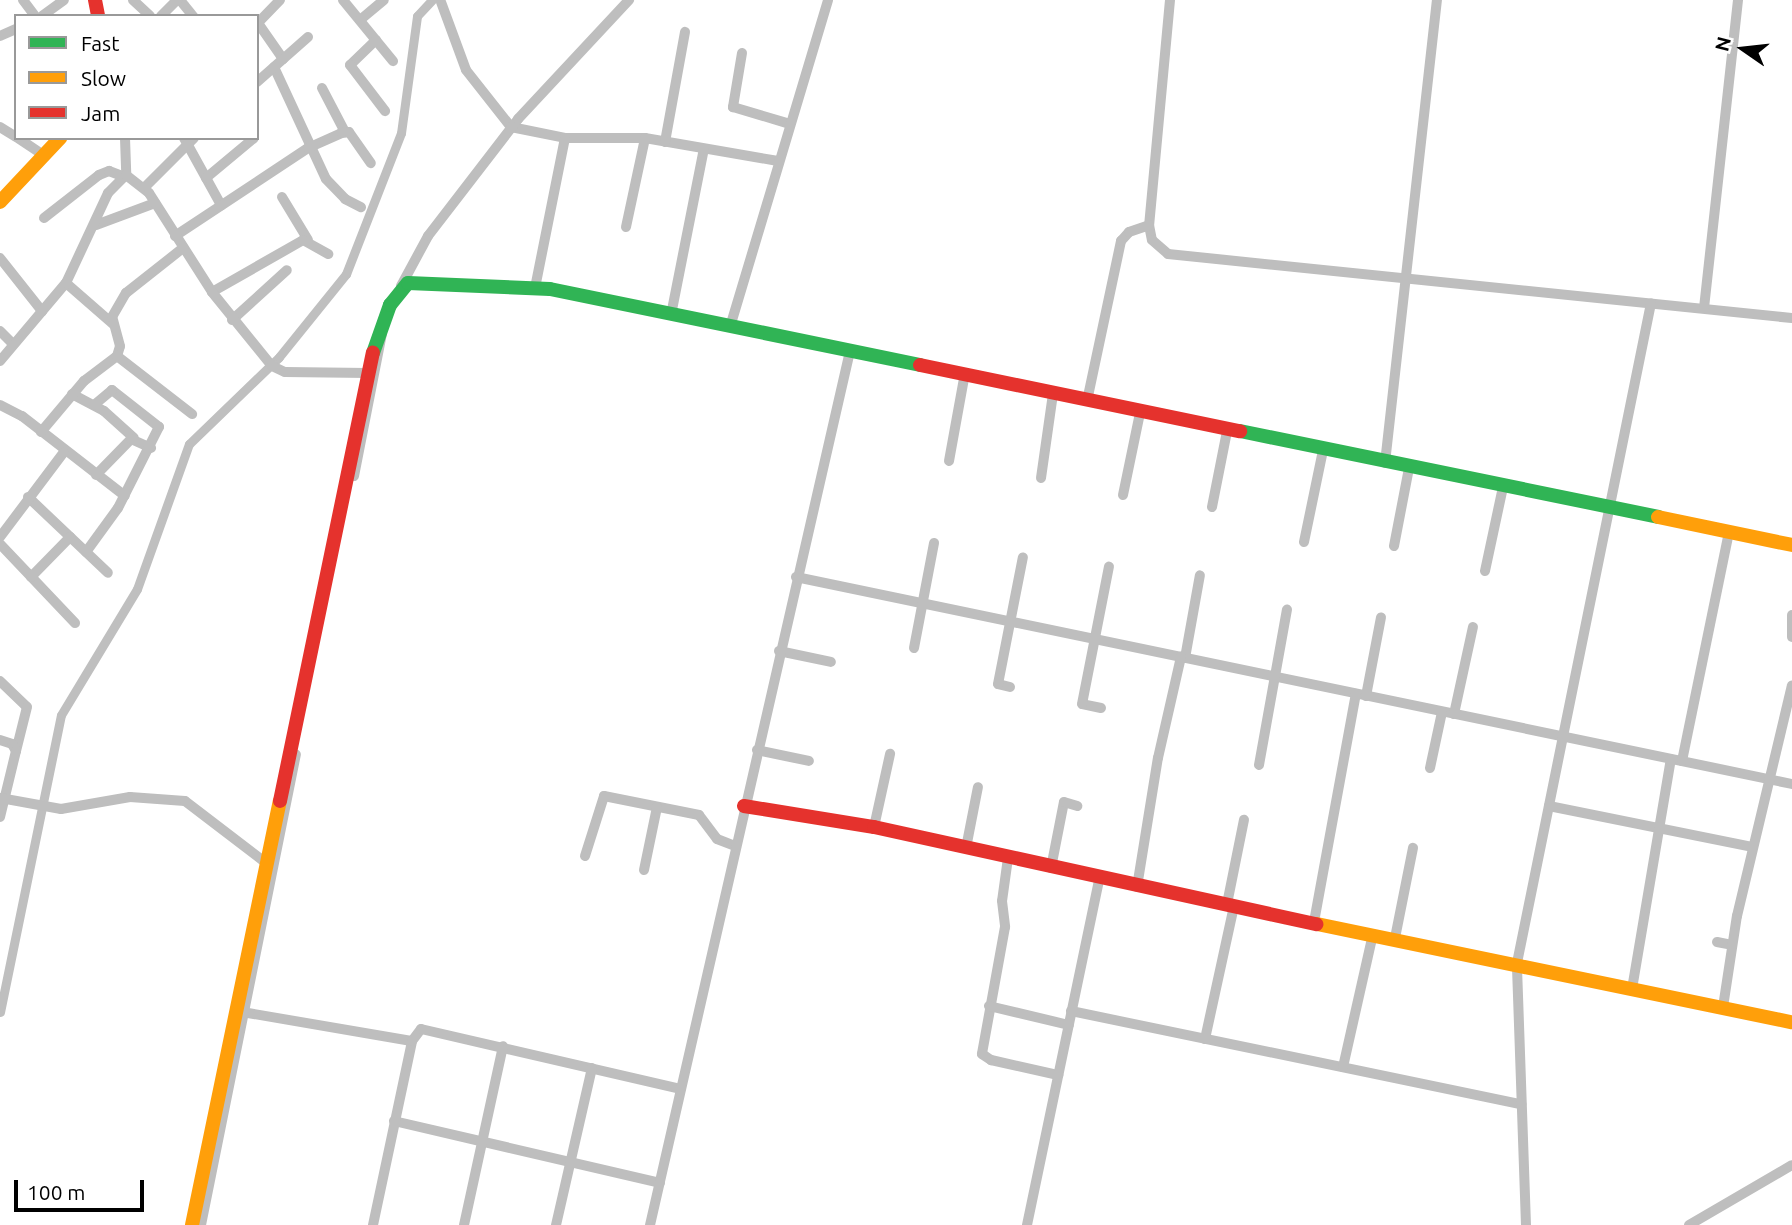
<!DOCTYPE html>
<html>
<head>
<meta charset="utf-8">
<style>
	body { margin:0 }
	#map { position:relative; width:1792px; height:1225px; overflow:hidden; background:#fff; font-family:Ubuntu,sans-serif }
	div>[style] { position:absolute }
	.canal>* { height:9px; margin:-4.5px; padding:0 4.5px; transform-origin:4.5px; border-radius:4.5px; background:#bfbfbf }
	.street>* { height:10px; margin:-5px; padding:0 5px; transform-origin:5px; border-radius:5px; background:#bebebe }
	.fast>* { height:14px; margin:-7px; padding:0 7px; transform-origin:7px; border-radius:7px; background:#30b455 }
	.slow>* { height:14px; margin:-7px; padding:0 7px; transform-origin:7px; border-radius:7px; background:#ff9f0a }
	.jam>* { height:14px; margin:-7px; padding:0 7px; transform-origin:7px; border-radius:7px; background:#e5322d }
	span { translate:-50% -50%; white-space:nowrap; text-align:center; line-height:1.15; -webkit-text-stroke:7px #fff; paint-order:stroke }
	.legend { position:absolute; left:14px; top:14px; width:245px; height:126px; box-sizing:border-box; background:#fff; border:2px solid #999; margin:0; padding:9px 12px; list-style:none; font-size:21px; color:#000 }
	.legend li { display:flex; align-items:center; gap:14px; height:35px }
	.legend b { width:35px; border:2px solid #999 }
	.north { position:absolute; left:1708px; top:14px; width:70px; height:70px; -webkit-text-stroke:5px #fff; paint-order:stroke; rotate:284deg; font-size:19px; font-weight:700; line-height:28px; text-align:center; color:#000 }
	.north::after { content:''; display:block; margin:auto; width:24px; height:32px; background:#000; clip-path:polygon(50% 0,100% 100%,50% 72%,0 100%) }
	.scale { position:absolute; left:14px; top:1180px; width:130px; height:32px; box-sizing:border-box; border:4px solid #000; border-top:0; padding-left:9px; font-size:21px; line-height:24px; white-space:nowrap; color:#000; -webkit-text-stroke:5px #fff; paint-order:stroke }
</style>
</head>
<body>
<div id="map">
	<div class="canal">
		<div style="left:0;top:1012px;width:303px;rotate:-78.4deg"></div>
		<div style="left:61px;top:715px;width:147px;rotate:-58.9deg"></div>
		<div style="left:137px;top:589px;width:154px;rotate:-70.3deg"></div>
		<div style="left:189px;top:444px;width:125px;rotate:-44deg"></div>
		<div style="left:279px;top:357px;width:107px;rotate:-51.1deg"></div>
		<div style="left:346px;top:274px;width:151px;rotate:-68.7deg"></div>
		<div style="left:401px;top:133px;width:118px;rotate:-82.2deg"></div>
		<div style="left:417px;top:16px;width:22px;rotate:-47deg"></div>
	</div>
	<div class="street">
		<div style="left:23px;top:0;width:20px;rotate:53deg"></div>
		<div style="left:133px;top:0;width:23px;rotate:43deg"></div>
		<div style="left:180px;top:0;width:21px;rotate:51deg"></div>
		<div style="left:280px;top:0;width:32px;rotate:134deg"></div>
		<div style="left:258px;top:23px;width:44px;rotate:55.2deg"></div>
		<div style="left:343px;top:0;width:79px;rotate:50.7deg"></div>
		<div style="left:1170px;top:0;width:226px;rotate:95.3deg"></div>
		<div style="left:1149px;top:225px;width:15px;rotate:79deg"></div>
		<div style="left:1152px;top:240px;width:21px;rotate:41deg"></div>
		<div style="left:1168px;top:254px;width:627px;rotate:5.86deg"></div>
		<div style="left:441px;top:2px;width:72px;rotate:69.8deg"></div>
		<div style="left:466px;top:70px;width:73px;rotate:51.7deg"></div>
		<div style="left:511px;top:127px;width:55px;rotate:11.5deg"></div>
		<div style="left:565px;top:138px;width:80px"></div>
		<div style="left:645px;top:138px;width:135px;rotate:9.8deg"></div>
		<div style="left:42px;top:16px;width:27px;rotate:-36deg"></div>
		<div style="left:161px;top:16px;width:23px;rotate:-45deg"></div>
		<div style="left:360px;top:20px;width:31px;rotate:-40deg"></div>
		<div style="left:0;top:36px;width:17px;rotate:-24deg"></div>
		<div style="left:376px;top:40px;width:36px;rotate:136deg"></div>
		<div style="left:350px;top:65px;width:58px;rotate:52.7deg"></div>
		<div style="left:742px;top:53px;width:55px;rotate:99.5deg"></div>
		<div style="left:733px;top:107px;width:59px;rotate:16.6deg"></div>
		<div style="left:274px;top:67px;width:123px;rotate:65.1deg"></div>
		<div style="left:326px;top:179px;width:28px;rotate:46deg"></div>
		<div style="left:345px;top:199px;width:18px;rotate:27deg"></div>
		<div style="left:257px;top:82px;width:68px;rotate:-41.4deg"></div>
		<div style="left:322px;top:88px;width:50px;rotate:62.4deg"></div>
		<div style="left:0;top:127px;width:19px;rotate:32deg"></div>
		<div style="left:18px;top:138px;width:29px;rotate:34deg"></div>
		<div style="left:125px;top:138px;width:37px;rotate:88deg"></div>
		<div style="left:184px;top:138px;width:77px;rotate:61.1deg"></div>
		<div style="left:665px;top:142px;width:112px;rotate:-79.7deg"></div>
		<div style="left:206px;top:178px;width:62px;rotate:-39.8deg"></div>
		<div style="left:145px;top:187px;width:69px;rotate:-45deg"></div>
		<div style="left:282px;top:197px;width:50px;rotate:58.8deg"></div>
		<div style="left:44px;top:218px;width:70px;rotate:-38deg"></div>
		<div style="left:99px;top:175px;width:11px;rotate:-22deg"></div>
		<div style="left:109px;top:171px;width:14px;rotate:21deg"></div>
		<div style="left:96px;top:225px;width:63px;rotate:-20.4deg"></div>
		<div style="left:626px;top:227px;width:91px;rotate:-77.9deg"></div>
		<div style="left:175px;top:236px;width:159px;rotate:-33.5deg"></div>
		<div style="left:308px;top:148px;width:36px;rotate:-24deg"></div>
		<div style="left:341px;top:133px;width:8px;rotate:-7deg"></div>
		<div style="left:349px;top:132px;width:38px;rotate:55deg"></div>
		<div style="left:0;top:258px;width:68px;rotate:51.6deg"></div>
		<div style="left:66px;top:283px;width:62px;rotate:41.1deg"></div>
		<div style="left:401px;top:286px;width:57px;rotate:-61.6deg"></div>
		<div style="left:428px;top:236px;width:148px;rotate:-52.4deg"></div>
		<div style="left:518px;top:119px;width:163px;rotate:-47deg"></div>
		<div style="left:535px;top:288px;width:153px;rotate:-78.7deg"></div>
		<div style="left:212px;top:292px;width:105px;rotate:-29.7deg"></div>
		<div style="left:303px;top:240px;width:29px;rotate:29deg"></div>
		<div style="left:1704px;top:308px;width:310px;rotate:-83.7deg"></div>
		<div style="left:671px;top:315px;width:169px;rotate:-78.8deg"></div>
		<div style="left:232px;top:320px;width:74px;rotate:-42.3deg"></div>
		<div style="left:730px;top:327px;width:341px;rotate:-73.3deg"></div>
		<div style="left:0;top:331px;width:18px;rotate:45deg"></div>
		<div style="left:117px;top:356px;width:95px;rotate:37.7deg"></div>
		<div style="left:0;top:361px;width:102px;rotate:-49.8deg"></div>
		<div style="left:66px;top:283px;width:99px;rotate:-65deg"></div>
		<div style="left:108px;top:193px;width:25px;rotate:-45deg"></div>
		<div style="left:126px;top:175px;width:29px;rotate:38deg"></div>
		<div style="left:149px;top:193px;width:117px;rotate:57.5deg"></div>
		<div style="left:212px;top:292px;width:95px;rotate:51deg"></div>
		<div style="left:272px;top:366px;width:14px;rotate:25deg"></div>
		<div style="left:285px;top:372px;width:83px;rotate:0.7deg"></div>
		<div style="left:72px;top:394px;width:36px;rotate:28deg"></div>
		<div style="left:104px;top:411px;width:40px;rotate:42deg"></div>
		<div style="left:1087px;top:401px;width:164px;rotate:-78deg"></div>
		<div style="left:1121px;top:241px;width:12px;rotate:-48deg"></div>
		<div style="left:1129px;top:232px;width:21px;rotate:-19deg"></div>
		<div style="left:0;top:405px;width:25px;rotate:27deg"></div>
		<div style="left:22px;top:416px;width:130px;rotate:37.8deg"></div>
		<div style="left:41px;top:432px;width:67px;rotate:-49.9deg"></div>
		<div style="left:84px;top:381px;width:41px;rotate:-37.1deg"></div>
		<div style="left:117px;top:356px;width:10px;rotate:-73deg"></div>
		<div style="left:120px;top:346px;width:30px;rotate:-105deg"></div>
		<div style="left:112px;top:317px;width:28px;rotate:-60deg"></div>
		<div style="left:126px;top:293px;width:73px;rotate:-38.3deg"></div>
		<div style="left:949px;top:461px;width:89px;rotate:-79.7deg"></div>
		<div style="left:1385px;top:463px;width:466px;rotate:-83.6deg"></div>
		<div style="left:96px;top:475px;width:50px;rotate:-45.8deg"></div>
		<div style="left:131px;top:439px;width:22px;rotate:24deg"></div>
		<div style="left:354px;top:476px;width:146px;rotate:-78.9deg"></div>
		<div style="left:1041px;top:478px;width:85px;rotate:-81.9deg"></div>
		<div style="left:1123px;top:495px;width:84px;rotate:-78.3deg"></div>
		<div style="left:28px;top:497px;width:110px;rotate:43.5deg"></div>
		<div style="left:1212px;top:507px;width:77px;rotate:-78.8deg"></div>
		<div style="left:0;top:537px;width:106px;rotate:-53deg"></div>
		<div style="left:1304px;top:542px;width:94px;rotate:-78.3deg"></div>
		<div style="left:0;top:544px;width:109px;rotate:46.5deg"></div>
		<div style="left:1394px;top:546px;width:79px;rotate:-79.1deg"></div>
		<div style="left:86px;top:552px;width:54px;rotate:-54deg"></div>
		<div style="left:118px;top:508px;width:91px;rotate:-63.2deg"></div>
		<div style="left:159px;top:427px;width:60px;rotate:-141.8deg"></div>
		<div style="left:112px;top:390px;width:23px;rotate:140deg"></div>
		<div style="left:1485px;top:571px;width:86px;rotate:-77.9deg"></div>
		<div style="left:31px;top:577px;width:56px;rotate:-45.7deg"></div>
		<div style="left:796px;top:577px;width:1017px;rotate:11.74deg"></div>
		<div style="left:1792px;top:615px;width:22px;rotate:90deg"></div>
		<div style="left:914px;top:648px;width:107px;rotate:-79.2deg"></div>
		<div style="left:779px;top:651px;width:53px;rotate:11.9deg"></div>
		<div style="left:1185px;top:658px;width:84px;rotate:-79.8deg"></div>
		<div style="left:0;top:681px;width:37px;rotate:44deg"></div>
		<div style="left:27px;top:707px;width:45px;rotate:104deg"></div>
		<div style="left:1010px;top:687px;width:12px;rotate:-166deg"></div>
		<div style="left:998px;top:684px;width:129px;rotate:-78.9deg"></div>
		<div style="left:1366px;top:696px;width:80px;rotate:-79.2deg"></div>
		<div style="left:1101px;top:708px;width:19px;rotate:-168deg"></div>
		<div style="left:1082px;top:704px;width:140px;rotate:-78.9deg"></div>
		<div style="left:1454px;top:714px;width:89px;rotate:-77.7deg"></div>
		<div style="left:0;top:740px;width:13px;rotate:18deg"></div>
		<div style="left:12px;top:744px;width:8px;rotate:60deg"></div>
		<div style="left:16px;top:751px;width:68px;rotate:103.6deg"></div>
		<div style="left:757px;top:750px;width:53px;rotate:11.9deg"></div>
		<div style="left:1682px;top:761px;width:233px;rotate:-78.4deg"></div>
		<div style="left:1259px;top:765px;width:158px;rotate:-79.8deg"></div>
		<div style="left:1430px;top:768px;width:57px;rotate:-77.9deg"></div>
		<div style="left:0;top:798px;width:62px;rotate:10.2deg"></div>
		<div style="left:61px;top:809px;width:70px;rotate:-9.9deg"></div>
		<div style="left:130px;top:797px;width:55px;rotate:4.2deg"></div>
		<div style="left:185px;top:801px;width:102px;rotate:37.4deg"></div>
		<div style="left:1549px;top:806px;width:207px;rotate:11.4deg"></div>
		<div style="left:874px;top:827px;width:75px;rotate:-77.6deg"></div>
		<div style="left:966px;top:848px;width:62px;rotate:-78.9deg"></div>
		<div style="left:585px;top:856px;width:63px;rotate:-72.4deg"></div>
		<div style="left:604px;top:796px;width:97px;rotate:11.3deg"></div>
		<div style="left:699px;top:815px;width:30px;rotate:53deg"></div>
		<div style="left:717px;top:839px;width:19px;rotate:21deg"></div>
		<div style="left:1008px;top:858px;width:43px;rotate:97.9deg"></div>
		<div style="left:1002px;top:901px;width:26px;rotate:83deg"></div>
		<div style="left:1005px;top:927px;width:129px;rotate:100.3deg"></div>
		<div style="left:982px;top:1054px;width:11px;rotate:34deg"></div>
		<div style="left:991px;top:1060px;width:69px;rotate:12.6deg"></div>
		<div style="left:1051px;top:868px;width:67px;rotate:-78.9deg"></div>
		<div style="left:1064px;top:802px;width:14px;rotate:17deg"></div>
		<div style="left:644px;top:870px;width:64px;rotate:-78.3deg"></div>
		<div style="left:1137px;top:887px;width:131px;rotate:-80.8deg"></div>
		<div style="left:1158px;top:758px;width:104px;rotate:-77.2deg"></div>
		<div style="left:1227px;top:904px;width:86px;rotate:-78.6deg"></div>
		<div style="left:1314px;top:922px;width:232px;rotate:-79.6deg"></div>
		<div style="left:1395px;top:938px;width:92px;rotate:-78.7deg"></div>
		<div style="left:1717px;top:942px;width:15px;rotate:11deg"></div>
		<div style="left:1632px;top:989px;width:233px;rotate:-80.4deg"></div>
		<div style="left:989px;top:1006px;width:82px;rotate:13.4deg"></div>
		<div style="left:1723px;top:1007px;width:92px;rotate:-81.3deg"></div>
		<div style="left:1737px;top:916px;width:237px;rotate:-76.6deg"></div>
		<div style="left:1071px;top:1011px;width:460px;rotate:11.7deg"></div>
		<div style="left:242px;top:1012px;width:172px;rotate:9.7deg"></div>
		<div style="left:1205px;top:1039px;width:136px;rotate:-77.7deg"></div>
		<div style="left:1343px;top:1067px;width:136px;rotate:-77.3deg"></div>
		<div style="left:394px;top:1121px;width:273px;rotate:13.1deg"></div>
		<div style="left:201px;top:1225px;width:480px;rotate:-78.6deg"></div>
		<div style="left:373px;top:1225px;width:188px;rotate:-78deg"></div>
		<div style="left:412px;top:1041px;width:15px;rotate:-53deg"></div>
		<div style="left:421px;top:1029px;width:266px;rotate:13deg"></div>
		<div style="left:464px;top:1225px;width:183px;rotate:-77.7deg"></div>
		<div style="left:556px;top:1225px;width:161px;rotate:-77.1deg"></div>
		<div style="left:650px;top:1225px;width:897px;rotate:-77.11deg"></div>
		<div style="left:1027px;top:1225px;width:353px;rotate:-78.2deg"></div>
		<div style="left:1526px;top:1225px;width:262px;rotate:-92deg"></div>
		<div style="left:1517px;top:963px;width:673px;rotate:-78.52deg"></div>
		<div style="left:1689px;top:1225px;width:119px;rotate:-30.2deg"></div>
	</div>
	<div class="fast">
		<div style="left:373px;top:353px;width:51px;rotate:-70.5deg"></div>
		<div style="left:390px;top:305px;width:28px;rotate:-51deg"></div>
		<div style="left:408px;top:283px;width:142px;rotate:2.4deg"></div>
		<div style="left:550px;top:289px;width:378px;rotate:11.6deg"></div>
		<div style="left:1240px;top:431px;width:427px;rotate:11.6deg"></div>
	</div>
	<div class="slow">
		<div style="left:0;top:202px;width:88px;rotate:-46.8deg"></div>
		<div style="left:1658px;top:517px;width:137px;rotate:11.8deg"></div>
		<div style="left:1317px;top:924px;width:485px;rotate:11.7deg"></div>
		<div style="left:192px;top:1225px;width:433px;rotate:-78.3deg"></div>
	</div>
	<div class="jam">
		<div style="left:95px;top:0;width:16px;rotate:79deg"></div>
		<div style="left:920px;top:365px;width:327px;rotate:11.7deg"></div>
		<div style="left:280px;top:801px;width:458px;rotate:-78.3deg"></div>
		<div style="left:744px;top:806px;width:132px;rotate:9.2deg"></div>
		<div style="left:874px;top:827px;width:453px;rotate:12.4deg"></div>
	</div>
	<ul class="legend">
	<li><b style="height:9px;background:#30b455"></b>Fast</li>
	<li><b style="height:9px;background:#ff9f0a"></b>Slow</li>
	<li><b style="height:9px;background:#e5322d"></b>Jam</li>
	</ul>
	<div class="north">N</div>
	<div class="scale">100 m</div>
</div>
</body>
</html>
